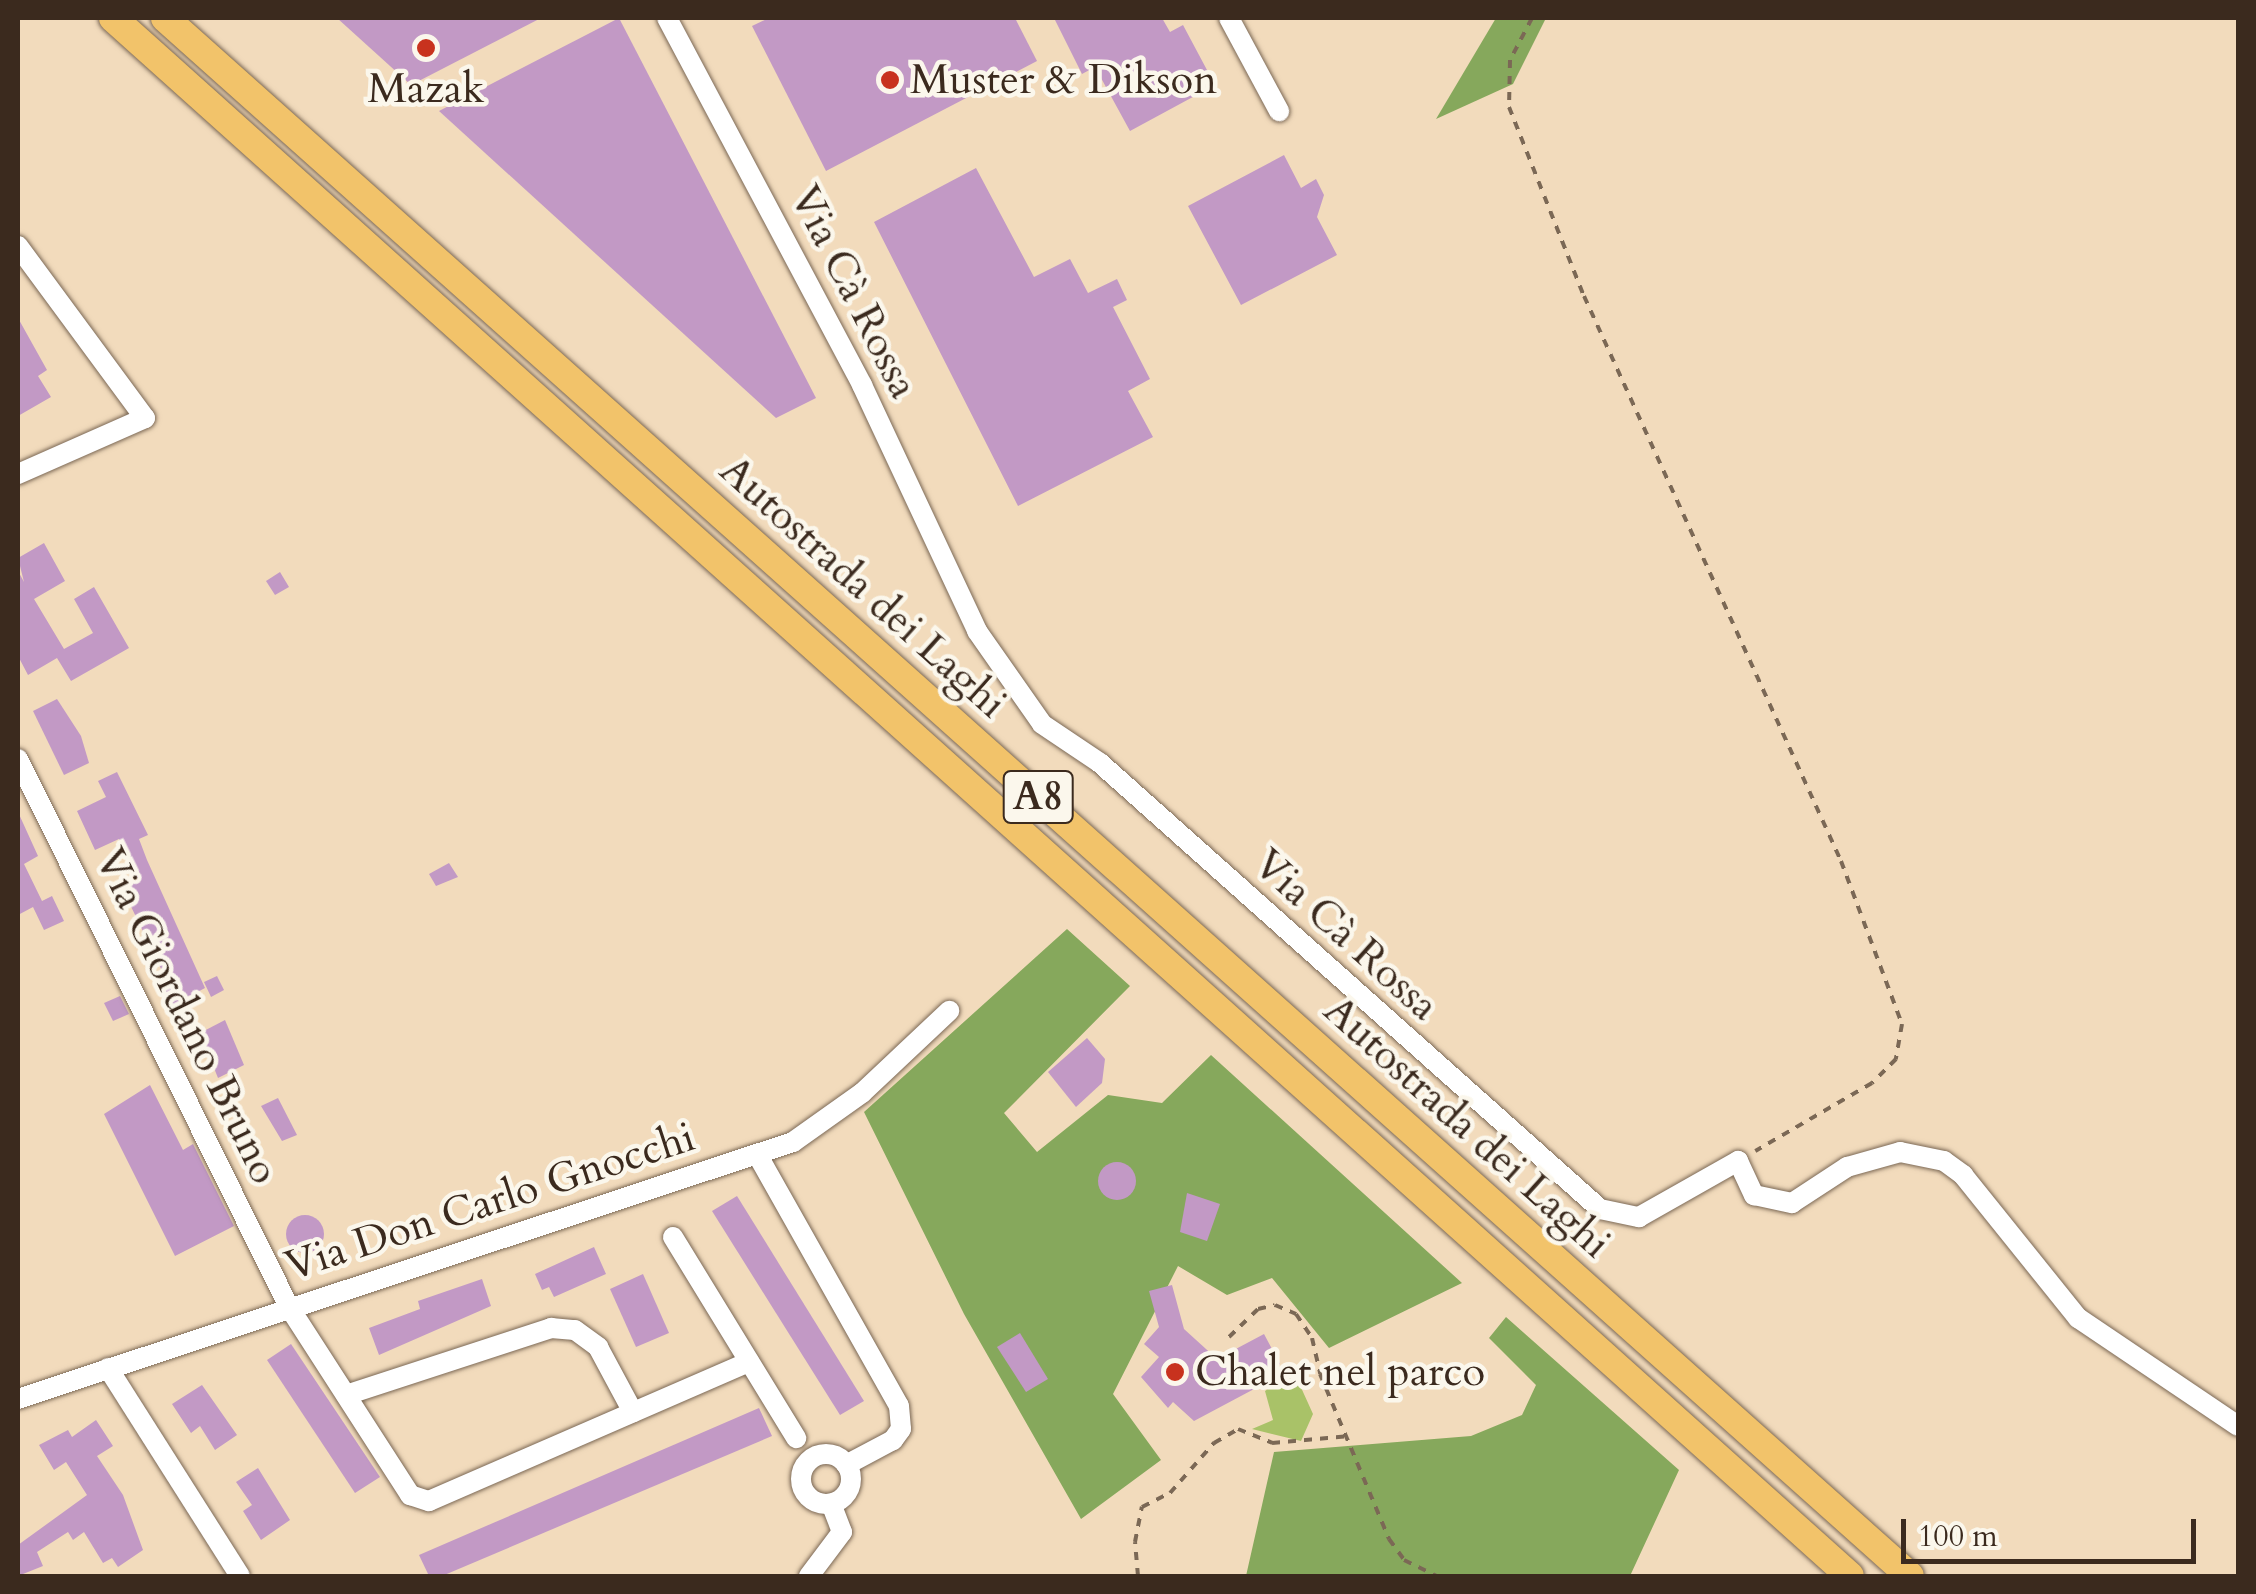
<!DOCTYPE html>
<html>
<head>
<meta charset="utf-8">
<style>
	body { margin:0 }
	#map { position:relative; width:2256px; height:1594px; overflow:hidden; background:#f2dbbc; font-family:Cardo,serif }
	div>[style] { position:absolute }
	.green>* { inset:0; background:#a9c268 }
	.forest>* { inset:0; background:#86a85c }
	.building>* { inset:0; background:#c299c5 }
	.round { border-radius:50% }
	.path>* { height:4px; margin-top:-2px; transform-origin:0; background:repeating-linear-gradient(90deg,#7b6855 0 8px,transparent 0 16px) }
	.roads { filter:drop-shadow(0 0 2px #7b6855) drop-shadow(0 0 2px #7b6855) }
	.minor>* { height:20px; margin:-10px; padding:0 10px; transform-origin:10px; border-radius:10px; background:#fff }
	.minor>.ring { margin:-10px; padding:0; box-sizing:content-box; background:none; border:20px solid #fff; border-radius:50% }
	.highway>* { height:28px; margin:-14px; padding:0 14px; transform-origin:14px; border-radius:14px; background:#f2c36a }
	.dots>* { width:28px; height:28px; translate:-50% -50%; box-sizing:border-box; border:5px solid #fbf7ec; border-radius:50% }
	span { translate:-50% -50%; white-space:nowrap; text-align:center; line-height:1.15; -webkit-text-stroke:9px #fbf7ec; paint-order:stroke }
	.shield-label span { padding:2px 8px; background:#fbf7ec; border:2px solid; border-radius:8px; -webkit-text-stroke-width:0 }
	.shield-label { font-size:40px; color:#3b2a1e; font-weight:700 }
	.poi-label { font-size:42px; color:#3b2a1e }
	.left { translate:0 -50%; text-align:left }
	.street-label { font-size:42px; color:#3b2a1e }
	.frame { position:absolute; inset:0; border:20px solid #3b2a1e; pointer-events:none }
	.scale { position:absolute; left:1901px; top:1519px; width:295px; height:45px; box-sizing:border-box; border:5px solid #3b2a1e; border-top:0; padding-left:12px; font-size:30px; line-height:35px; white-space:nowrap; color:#3b2a1e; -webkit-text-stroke:8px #fbf7ec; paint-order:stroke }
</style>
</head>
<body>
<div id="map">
	<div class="green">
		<div style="clip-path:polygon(1294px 1372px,1313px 1414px,1301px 1441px,1252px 1429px,1273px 1420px,1265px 1391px)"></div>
	</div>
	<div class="forest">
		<div style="clip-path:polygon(1496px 18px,1546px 18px,1513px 84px,1436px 119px)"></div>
		<div style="clip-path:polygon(1067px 929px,1130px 986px,1004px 1113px,1037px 1152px,1108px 1095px,1162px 1103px,1211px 1055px,1462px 1283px,1329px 1348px,1272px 1278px,1227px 1295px,1178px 1266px,1113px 1394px,1161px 1460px,1081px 1519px,964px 1314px,864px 1112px)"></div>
		<div style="clip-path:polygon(1506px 1317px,1679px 1470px,1630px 1576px,1246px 1576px,1274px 1452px,1471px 1436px,1522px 1415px,1536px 1385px,1489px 1338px)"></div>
	</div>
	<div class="building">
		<div style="clip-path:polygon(337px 18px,541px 18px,411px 85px)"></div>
		<div style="clip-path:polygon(619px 18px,816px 398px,776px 418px,439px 111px)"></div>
		<div style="clip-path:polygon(769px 18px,1015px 18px,1037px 61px,826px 171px,752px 26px)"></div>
		<div style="clip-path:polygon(1054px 18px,1162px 18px,1170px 32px,1183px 25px,1215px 85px,1130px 131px,1095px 67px,1082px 74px)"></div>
		<div style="clip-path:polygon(1284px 155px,1301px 188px,1316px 179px,1324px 195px,1317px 217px,1337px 255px,1241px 305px,1188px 206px)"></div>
		<div style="clip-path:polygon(976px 168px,1034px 277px,1070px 259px,1088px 293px,1117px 279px,1127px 300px,1113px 307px,1150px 379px,1128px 391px,1153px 437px,1018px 506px,874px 222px)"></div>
		<div style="clip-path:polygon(18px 318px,47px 370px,38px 376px,51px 397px,18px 416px)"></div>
		<div style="clip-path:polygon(44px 543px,65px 581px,34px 599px,64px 649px,93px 633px,74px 599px,94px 587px,129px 648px,71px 681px,57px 658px,28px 675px,18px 656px,18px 571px,24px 582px,18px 558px)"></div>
		<div style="clip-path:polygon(280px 572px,289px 587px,275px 595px,266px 581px)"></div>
		<div style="clip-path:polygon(57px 699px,81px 736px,89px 763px,64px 775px,33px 711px)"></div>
		<div style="clip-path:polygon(117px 772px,148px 835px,139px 839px,147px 860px,205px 988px,169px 1007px,153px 981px,164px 975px,124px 892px,138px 879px,119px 839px,95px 850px,77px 811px,106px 797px,98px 781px)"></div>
		<div style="clip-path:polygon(18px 812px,38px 856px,24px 864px,42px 901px,52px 896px,64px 921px,44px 930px,33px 907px,18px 915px)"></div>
		<div style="clip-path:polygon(449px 863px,458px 877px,436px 886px,429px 874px)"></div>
		<div style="clip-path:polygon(217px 976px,224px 990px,211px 997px,204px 982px)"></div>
		<div style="clip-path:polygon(120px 996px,129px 1014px,113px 1021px,104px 1003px)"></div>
		<div style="clip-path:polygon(225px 1020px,244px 1065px,218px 1078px,200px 1033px)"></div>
		<div style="clip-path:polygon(1087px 1038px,1105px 1059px,1102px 1083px,1076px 1107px,1048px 1072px)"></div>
		<div style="clip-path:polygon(150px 1085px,183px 1150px,193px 1144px,234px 1226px,175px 1256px,104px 1114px)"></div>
		<div style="clip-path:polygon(278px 1098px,297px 1135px,282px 1141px,261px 1106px)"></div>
		<div class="round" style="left:1098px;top:1162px;width:38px;height:38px"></div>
		<div style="clip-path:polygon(1187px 1193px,1220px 1204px,1207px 1241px,1180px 1232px)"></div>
		<div style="clip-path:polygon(737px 1196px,864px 1401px,840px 1415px,712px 1211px)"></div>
		<div class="round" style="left:286px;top:1215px;width:38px;height:38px"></div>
		<div style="clip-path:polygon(594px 1247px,606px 1274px,554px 1297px,549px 1287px,542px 1290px,535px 1274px)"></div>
		<div style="clip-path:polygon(643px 1274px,669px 1333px,636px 1347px,610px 1289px)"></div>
		<div style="clip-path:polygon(482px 1279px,491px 1306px,379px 1355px,369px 1328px,420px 1309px,418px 1301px)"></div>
		<div style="clip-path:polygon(1172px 1285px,1184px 1329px,1217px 1359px,1264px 1334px,1280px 1364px,1252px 1380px,1256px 1388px,1194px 1421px,1173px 1402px,1168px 1408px,1141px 1377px,1159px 1357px,1144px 1344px,1159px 1327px,1149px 1291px)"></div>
		<div style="clip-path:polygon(1020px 1333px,1048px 1379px,1026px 1392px,997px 1347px)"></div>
		<div style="clip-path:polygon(291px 1344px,380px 1477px,355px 1493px,267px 1360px)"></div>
		<div style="clip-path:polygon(202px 1385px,237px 1435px,215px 1450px,200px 1426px,191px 1433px,172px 1404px)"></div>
		<div style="clip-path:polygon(759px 1408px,772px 1436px,442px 1576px,429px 1576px,419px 1555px)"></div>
		<div style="clip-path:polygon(96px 1420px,113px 1446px,97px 1456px,123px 1495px,143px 1550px,118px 1567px,112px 1558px,103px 1563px,84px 1532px,73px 1540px,68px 1532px,37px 1552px,43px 1566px,18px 1576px,18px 1545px,87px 1495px,66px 1462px,54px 1470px,39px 1445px,68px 1430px,72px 1437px)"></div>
		<div style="clip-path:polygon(258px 1468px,290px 1520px,261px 1540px,243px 1511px,252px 1505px,236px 1482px)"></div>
	</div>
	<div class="path">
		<div style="left:1532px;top:18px;width:47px;rotate:117.6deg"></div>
		<div style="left:1510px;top:60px;width:47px;rotate:91.2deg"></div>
		<div style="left:1509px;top:107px;width:203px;rotate:68.4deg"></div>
		<div style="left:1584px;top:296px;width:621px;rotate:65.54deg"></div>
		<div style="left:1841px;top:861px;width:174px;rotate:69.5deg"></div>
		<div style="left:1902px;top:1024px;width:36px;rotate:100deg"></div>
		<div style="left:1896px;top:1059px;width:34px;rotate:135deg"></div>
		<div style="left:1872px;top:1083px;width:135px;rotate:149.8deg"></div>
		<div style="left:1229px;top:1337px;width:40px;rotate:-44deg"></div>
		<div style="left:1258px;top:1309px;width:17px;rotate:-13deg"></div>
		<div style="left:1275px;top:1305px;width:23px;rotate:23deg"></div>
		<div style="left:1296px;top:1314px;width:29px;rotate:56deg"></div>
		<div style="left:1312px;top:1338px;width:37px;rotate:77deg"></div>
		<div style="left:1320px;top:1374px;width:179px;rotate:67.3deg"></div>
		<div style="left:1389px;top:1539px;width:26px;rotate:54deg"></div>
		<div style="left:1404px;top:1560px;width:37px;rotate:26deg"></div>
		<div style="left:1138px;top:1576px;width:34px;rotate:-95deg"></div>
		<div style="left:1135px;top:1542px;width:36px;rotate:-79deg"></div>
		<div style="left:1142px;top:1507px;width:31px;rotate:-27deg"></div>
		<div style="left:1170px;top:1493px;width:67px;rotate:-48.7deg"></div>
		<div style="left:1214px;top:1443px;width:28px;rotate:-30deg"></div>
		<div style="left:1238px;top:1429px;width:37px;rotate:22deg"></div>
		<div style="left:1272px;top:1443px;width:78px;rotate:-5.1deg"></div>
	</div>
	<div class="roads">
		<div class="minor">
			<div style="left:667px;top:18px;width:416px;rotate:62deg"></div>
			<div style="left:862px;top:385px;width:272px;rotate:64.9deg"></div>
			<div style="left:977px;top:631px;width:113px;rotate:55deg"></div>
			<div style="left:1042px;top:724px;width:70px;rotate:33.9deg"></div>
			<div style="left:1100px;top:763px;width:670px;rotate:41.73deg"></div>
			<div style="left:1600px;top:1209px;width:40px;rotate:12deg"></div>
			<div style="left:1639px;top:1217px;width:114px;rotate:-29.5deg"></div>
			<div style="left:1738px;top:1161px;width:38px;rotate:65deg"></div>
			<div style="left:1754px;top:1195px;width:39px;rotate:12deg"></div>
			<div style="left:1792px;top:1203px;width:66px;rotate:-33.2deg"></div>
			<div style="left:1847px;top:1167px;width:55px;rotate:-15.8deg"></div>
			<div style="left:1900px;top:1152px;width:45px;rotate:11.6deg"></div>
			<div style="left:1944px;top:1161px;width:24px;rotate:36deg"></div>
			<div style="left:1963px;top:1175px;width:184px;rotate:51.2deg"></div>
			<div style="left:2078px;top:1318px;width:193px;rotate:34deg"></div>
			<div style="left:1229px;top:18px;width:106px;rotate:61.7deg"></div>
			<div style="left:18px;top:246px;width:214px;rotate:53.6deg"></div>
			<div style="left:145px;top:418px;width:139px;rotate:156.2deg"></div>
			<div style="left:18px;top:759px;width:611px;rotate:63.69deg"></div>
			<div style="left:289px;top:1307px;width:224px;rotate:57.2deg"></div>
			<div style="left:410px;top:1495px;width:20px;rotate:18deg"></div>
			<div style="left:429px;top:1501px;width:349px;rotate:-23.5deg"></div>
			<div style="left:757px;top:1154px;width:289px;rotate:60.6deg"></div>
			<div style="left:899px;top:1406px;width:23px;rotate:85deg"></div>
			<div style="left:901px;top:1429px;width:14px;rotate:126deg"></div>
			<div style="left:893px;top:1440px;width:53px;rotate:152deg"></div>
			<div style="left:673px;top:1237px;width:236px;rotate:58.5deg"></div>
			<div style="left:108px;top:1368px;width:246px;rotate:57.6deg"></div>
			<div style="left:346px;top:1395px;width:216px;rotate:-18.1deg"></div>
			<div style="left:551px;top:1328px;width:24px;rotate:5deg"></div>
			<div style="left:575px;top:1330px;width:29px;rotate:36deg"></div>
			<div style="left:598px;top:1347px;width:74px;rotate:61.7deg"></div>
			<div style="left:18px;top:1399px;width:817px;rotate:-18.35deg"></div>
			<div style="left:793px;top:1142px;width:85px;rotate:-35.4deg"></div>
			<div style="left:862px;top:1093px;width:120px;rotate:-43.3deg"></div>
			<div class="ring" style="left:801px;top:1454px;width:30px;height:30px"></div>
			<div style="left:809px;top:1576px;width:55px;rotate:-53.1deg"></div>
			<div style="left:842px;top:1532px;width:30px;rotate:-111deg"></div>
		</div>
		<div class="highway">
			<div style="left:113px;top:18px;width:2333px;rotate:41.89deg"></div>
			<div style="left:165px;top:18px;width:2339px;rotate:41.76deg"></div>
		</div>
	</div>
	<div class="dots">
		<div style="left:426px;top:48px;background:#c8321e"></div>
		<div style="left:890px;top:80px;background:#c8321e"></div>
		<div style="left:1175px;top:1372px;background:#c8321e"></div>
	</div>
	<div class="shield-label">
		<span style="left:1038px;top:797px">A8</span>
	</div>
	<div class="poi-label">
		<span class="left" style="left:910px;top:80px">Muster &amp; Dikson</span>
		<span style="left:426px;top:89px">Mazak</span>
		<span class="left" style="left:1195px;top:1372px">Chalet nel parco</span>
	</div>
	<div class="street-label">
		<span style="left:854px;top:292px;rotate:63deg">Via Cà Rossa</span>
		<span style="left:863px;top:587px;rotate:42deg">Autostrada dei Laghi</span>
		<span style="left:1346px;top:935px;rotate:42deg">Via Cà Rossa</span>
		<span style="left:187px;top:1016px;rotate:64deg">Via Giordano Bruno</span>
		<span style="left:1467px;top:1127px;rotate:42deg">Autostrada dei Laghi</span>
		<span style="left:490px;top:1202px;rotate:-18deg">Via Don Carlo Gnocchi</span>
	</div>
	<div class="frame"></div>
	<div class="scale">100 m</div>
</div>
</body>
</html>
